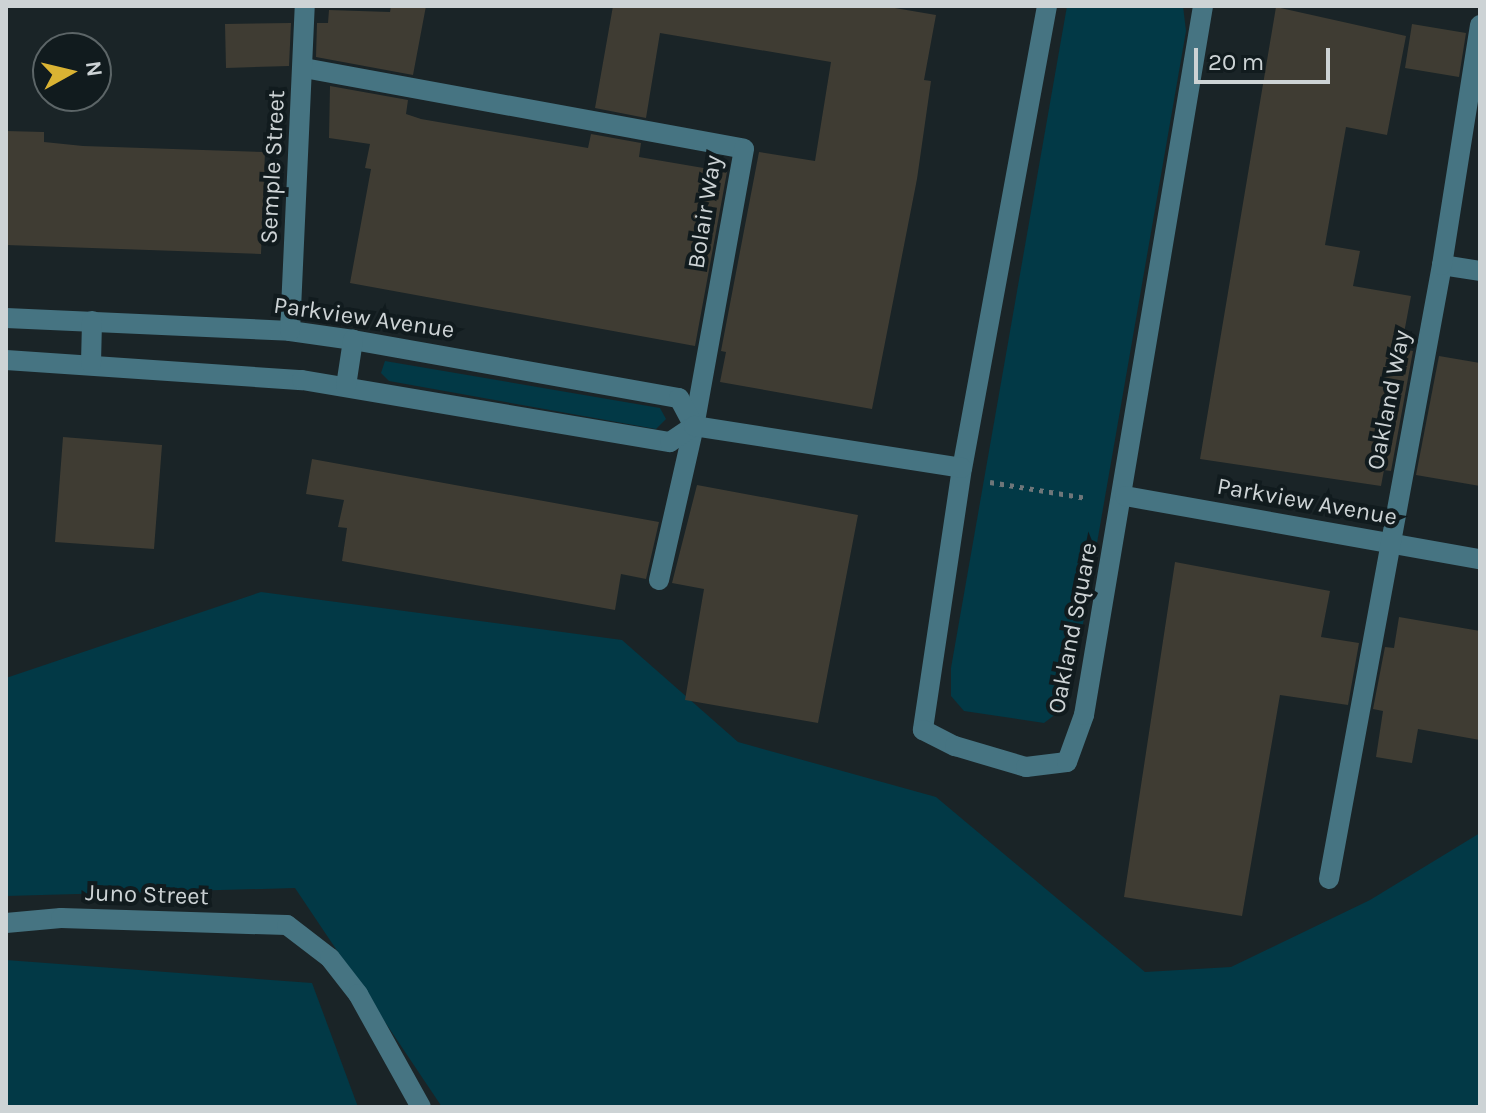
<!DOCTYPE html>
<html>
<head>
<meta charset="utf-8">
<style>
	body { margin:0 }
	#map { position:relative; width:1486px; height:1113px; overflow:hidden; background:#1a2427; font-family:Karla,sans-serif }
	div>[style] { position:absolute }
	.green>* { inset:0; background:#023946 }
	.building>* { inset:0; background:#3f3c33 }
	.path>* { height:5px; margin-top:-2.5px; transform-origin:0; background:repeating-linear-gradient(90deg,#6e7679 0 4px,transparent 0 10px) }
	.minor>* { height:20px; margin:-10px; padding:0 10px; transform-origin:10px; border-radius:10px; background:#467482 }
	span { translate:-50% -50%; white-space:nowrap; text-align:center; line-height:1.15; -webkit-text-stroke:8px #111b1e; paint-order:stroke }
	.street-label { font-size:24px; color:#cdd3d5 }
	.frame { position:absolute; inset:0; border:8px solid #cdd3d5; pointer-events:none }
	.north { position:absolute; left:32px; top:32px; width:80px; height:80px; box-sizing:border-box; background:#111b1e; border:2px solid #5c6567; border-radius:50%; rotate:82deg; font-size:22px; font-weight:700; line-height:32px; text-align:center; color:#cdd3d5 }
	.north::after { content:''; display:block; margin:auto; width:28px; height:36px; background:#dab333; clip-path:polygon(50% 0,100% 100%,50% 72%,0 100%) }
	.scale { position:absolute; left:1194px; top:48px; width:136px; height:36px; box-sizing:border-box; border:4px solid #cdd3d5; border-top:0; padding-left:10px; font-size:24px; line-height:28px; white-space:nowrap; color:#cdd3d5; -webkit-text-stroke:6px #111b1e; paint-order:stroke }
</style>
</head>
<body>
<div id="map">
	<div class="green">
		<div style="clip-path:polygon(1067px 6px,1183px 6px,1186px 31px,1072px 687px,1060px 711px,1044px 723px,964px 711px,951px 696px,951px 668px)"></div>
		<div style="clip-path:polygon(385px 361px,660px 408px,666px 419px,656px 429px,389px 381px,381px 373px)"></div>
		<div style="clip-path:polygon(261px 592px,622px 640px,738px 742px,936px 797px,1145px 972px,1231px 967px,1370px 900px,1480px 833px,1480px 1107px,442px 1107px,295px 888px,6px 896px,6px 678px)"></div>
		<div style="clip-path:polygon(6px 960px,312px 983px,358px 1107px,6px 1107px)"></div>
	</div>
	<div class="building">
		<div style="clip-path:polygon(391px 6px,426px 6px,413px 75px,316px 57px,317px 23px,328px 23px,329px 10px,390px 12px)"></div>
		<div style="clip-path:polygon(613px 6px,883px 6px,936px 15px,924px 80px,931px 81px,917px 179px,872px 409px,720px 382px,726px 352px,721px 351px,759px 152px,815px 161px,831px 62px,660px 33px,646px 118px,595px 108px)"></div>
		<div style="clip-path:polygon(1276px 7px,1406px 36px,1387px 135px,1346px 127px,1325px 245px,1360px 251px,1353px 286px,1411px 296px,1401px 349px,1413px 351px,1391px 471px,1384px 470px,1381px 486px,1200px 459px)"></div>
		<div style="clip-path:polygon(291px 23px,289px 66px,226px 68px,225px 24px)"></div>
		<div style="clip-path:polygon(1412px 24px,1466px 33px,1459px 77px,1405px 68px)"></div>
		<div style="clip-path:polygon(330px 86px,408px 100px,406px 114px,421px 119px,588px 148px,591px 134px,641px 143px,639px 157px,727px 172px,695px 346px,350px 283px,371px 169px,365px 168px,370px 144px,329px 138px)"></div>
		<div style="clip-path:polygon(6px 131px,44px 132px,44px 142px,83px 146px,265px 152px,261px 254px,6px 245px)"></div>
		<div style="clip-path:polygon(1439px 356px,1480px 363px,1480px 486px,1416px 475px)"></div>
		<div style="clip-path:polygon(63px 437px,162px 445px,154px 549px,55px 542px)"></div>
		<div style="clip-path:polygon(312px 459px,659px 522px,646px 579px,621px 574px,615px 610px,342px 561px,347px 528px,338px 527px,344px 500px,306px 494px)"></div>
		<div style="clip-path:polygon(697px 485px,858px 515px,818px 723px,685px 700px,704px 589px,672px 583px)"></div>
		<div style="clip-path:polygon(1175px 562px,1330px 591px,1321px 637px,1359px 643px,1348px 705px,1280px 695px,1242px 916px,1124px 897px)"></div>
		<div style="clip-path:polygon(1399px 617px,1480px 631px,1480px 740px,1418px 729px,1412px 763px,1376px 757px,1383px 711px,1373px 709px,1385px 647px,1394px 648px)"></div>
	</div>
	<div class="path">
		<div style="left:990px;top:482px;width:98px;rotate:9.4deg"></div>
	</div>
	<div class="minor">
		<div style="left:1047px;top:6px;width:470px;rotate:100.4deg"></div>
		<div style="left:962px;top:468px;width:265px;rotate:98.5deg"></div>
		<div style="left:923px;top:730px;width:36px;rotate:27deg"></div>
		<div style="left:955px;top:746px;width:74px;rotate:16.5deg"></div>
		<div style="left:1026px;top:767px;width:41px;rotate:-7deg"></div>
		<div style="left:1067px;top:762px;width:50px;rotate:-70.1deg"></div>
		<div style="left:1084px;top:715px;width:719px;rotate:-80.47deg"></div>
		<div style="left:304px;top:68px;width:447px;rotate:10.4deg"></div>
		<div style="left:744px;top:149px;width:281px;rotate:100.2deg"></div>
		<div style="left:694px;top:426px;width:158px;rotate:102.8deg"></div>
		<div style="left:1442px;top:265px;width:38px;rotate:9deg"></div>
		<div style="left:6px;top:318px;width:284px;rotate:2.6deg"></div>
		<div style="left:290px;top:331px;width:64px;rotate:8.1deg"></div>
		<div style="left:353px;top:340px;width:331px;rotate:10.1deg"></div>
		<div style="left:679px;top:398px;width:32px;rotate:62deg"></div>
		<div style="left:290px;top:331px;width:325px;rotate:-87.4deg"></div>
		<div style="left:6px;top:360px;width:297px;rotate:3.9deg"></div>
		<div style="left:302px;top:380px;width:373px;rotate:9.6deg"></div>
		<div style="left:670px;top:442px;width:29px;rotate:-34deg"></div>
		<div style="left:694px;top:426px;width:271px;rotate:8.9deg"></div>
		<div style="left:91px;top:363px;width:42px;rotate:-88.6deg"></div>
		<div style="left:346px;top:386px;width:47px;rotate:-81.3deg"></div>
		<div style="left:1125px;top:496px;width:361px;rotate:10.1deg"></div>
		<div style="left:1329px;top:879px;width:624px;rotate:-79.57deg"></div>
		<div style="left:1442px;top:265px;width:243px;rotate:-81deg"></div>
		<div style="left:6px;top:923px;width:55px;rotate:-5.2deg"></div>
		<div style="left:61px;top:918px;width:226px;rotate:1.8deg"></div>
		<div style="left:287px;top:925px;width:54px;rotate:37.5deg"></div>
		<div style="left:330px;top:958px;width:46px;rotate:52.1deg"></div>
		<div style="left:358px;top:994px;width:129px;rotate:60.9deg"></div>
	</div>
	<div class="street-label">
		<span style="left:273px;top:167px;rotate:-87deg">Semple Street</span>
		<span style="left:705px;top:212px;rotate:-81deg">Bolair Way</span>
		<span style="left:364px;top:318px;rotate:8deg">Parkview Avenue</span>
		<span style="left:1389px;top:400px;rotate:-79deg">Oakland Way</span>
		<span style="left:1307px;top:502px;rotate:10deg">Parkview Avenue</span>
		<span style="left:1073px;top:628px;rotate:-79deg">Oakland Square</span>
		<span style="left:147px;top:895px;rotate:2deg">Juno Street</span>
	</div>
	<div class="frame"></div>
	<div class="north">N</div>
	<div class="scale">20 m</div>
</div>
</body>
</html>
